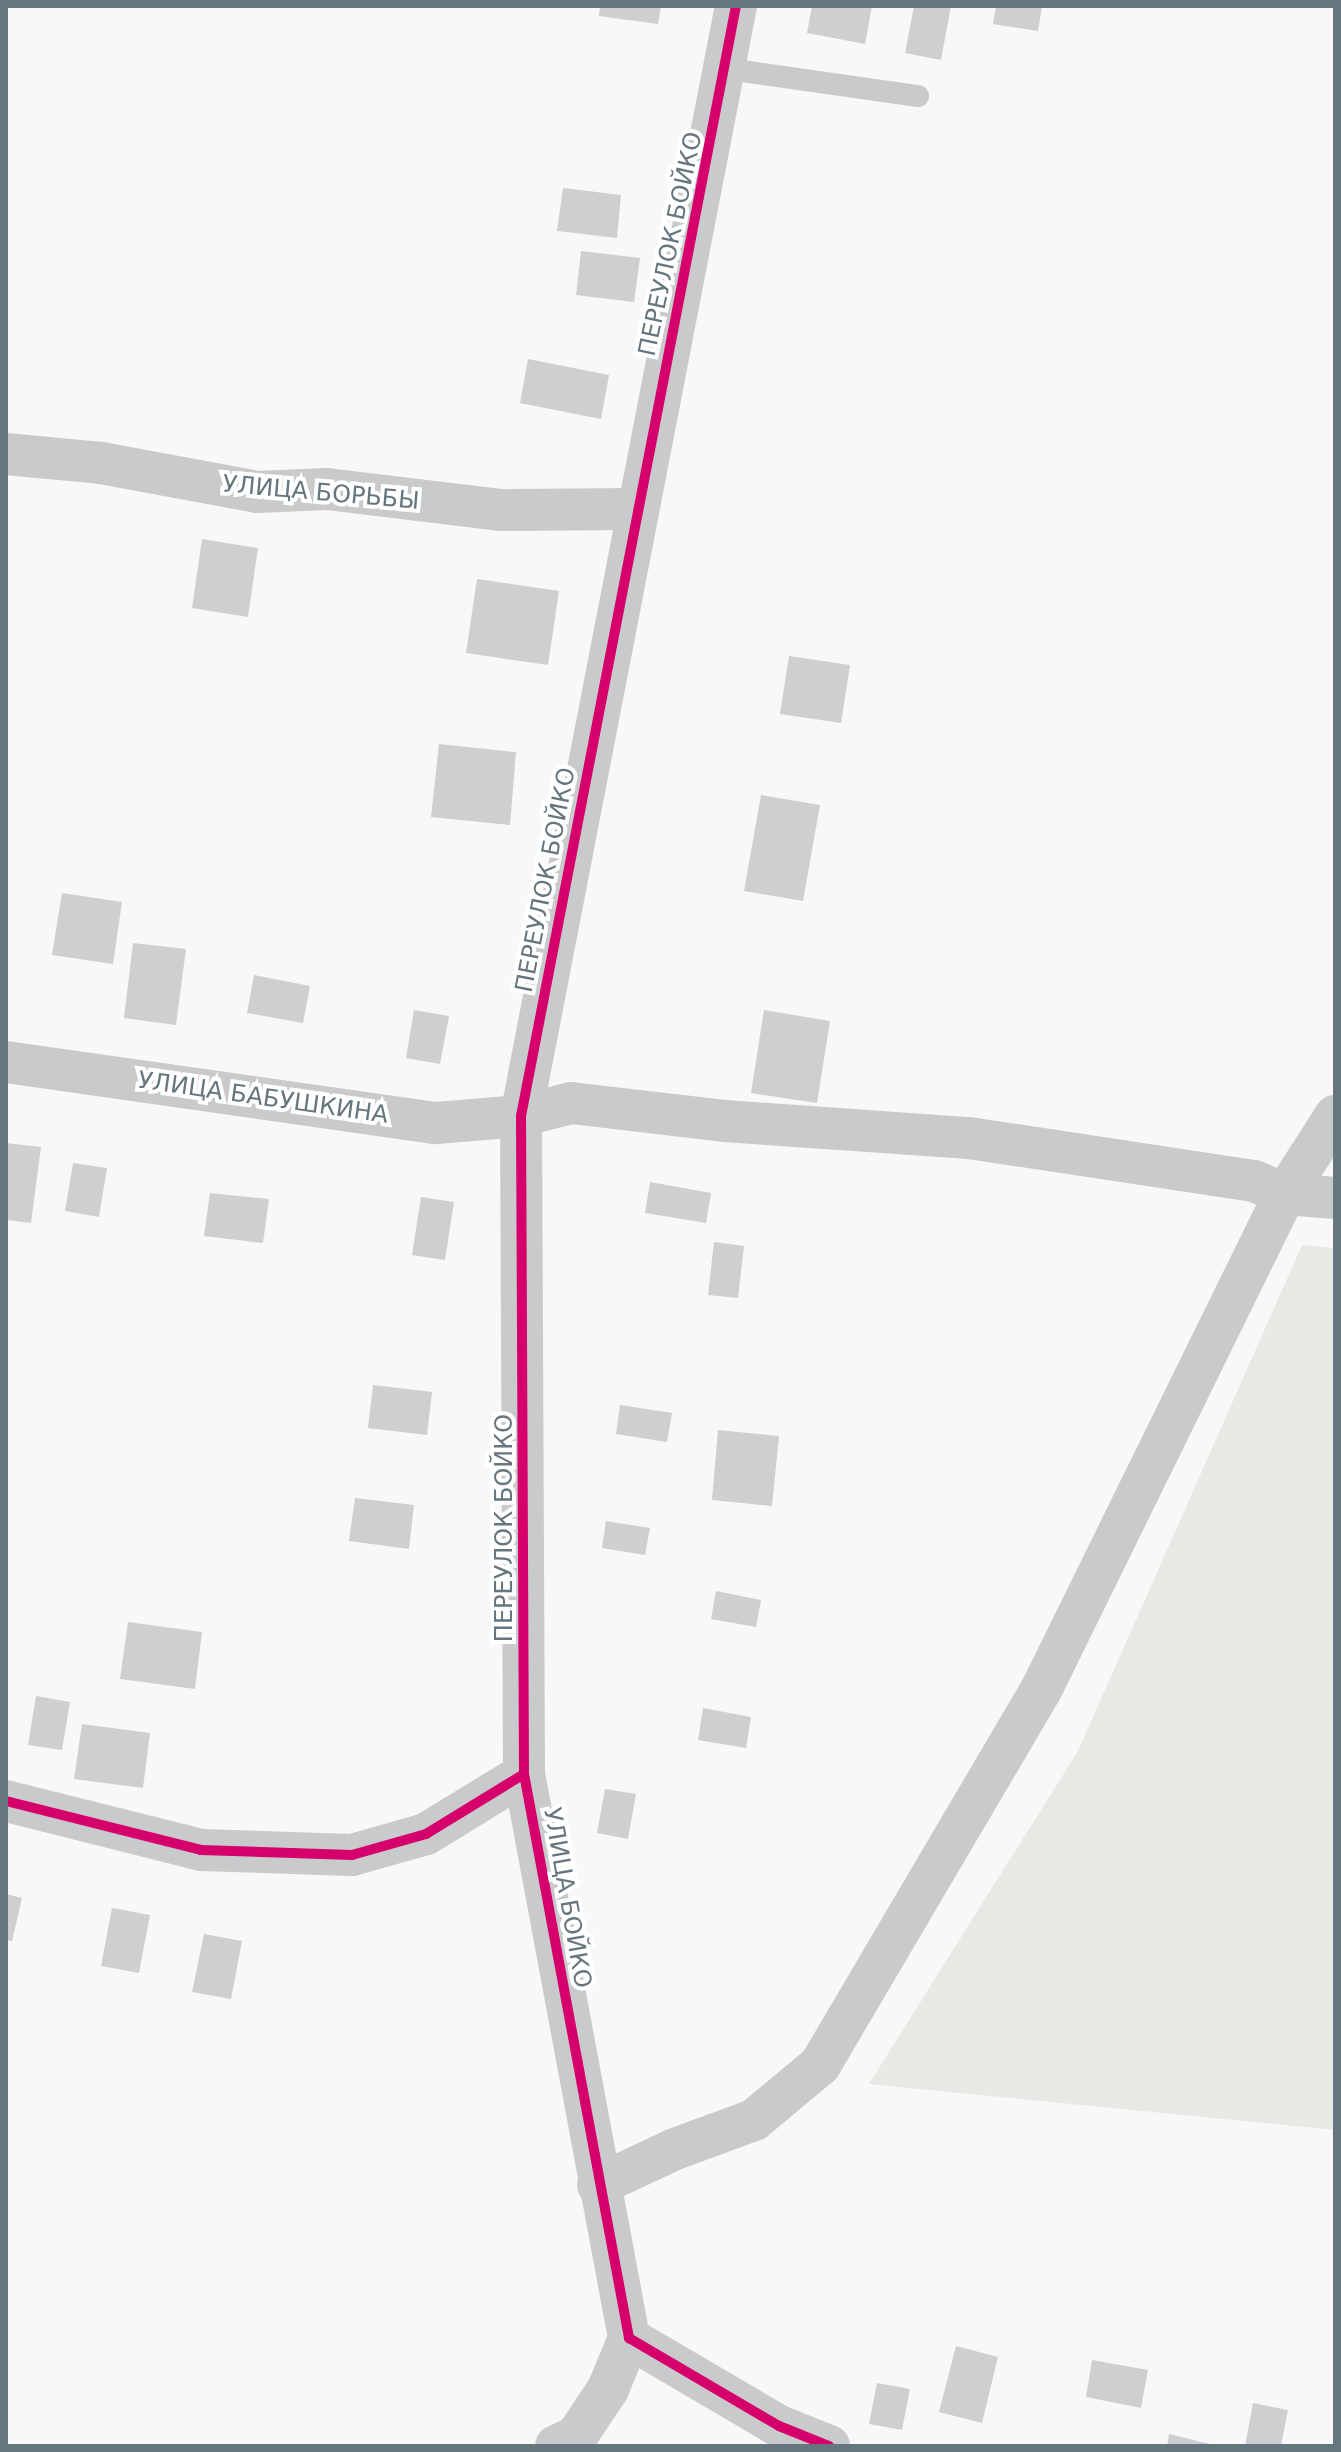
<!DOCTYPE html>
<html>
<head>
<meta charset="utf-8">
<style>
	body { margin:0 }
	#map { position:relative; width:1341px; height:2452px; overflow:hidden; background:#f8f8f8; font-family:"DejaVu Sans",sans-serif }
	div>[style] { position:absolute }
	.green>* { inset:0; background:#e7e9e5 }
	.building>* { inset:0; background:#cdcfd0 }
	.lane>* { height:22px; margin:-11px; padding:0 11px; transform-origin:11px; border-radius:11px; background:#c9cacb }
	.street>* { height:42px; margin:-21px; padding:0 21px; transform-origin:21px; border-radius:21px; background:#c9cacb }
	.cycleway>* { height:10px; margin:-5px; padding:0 5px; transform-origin:5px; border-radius:5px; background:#d6006c }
	span { translate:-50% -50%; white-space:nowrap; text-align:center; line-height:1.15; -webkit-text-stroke:8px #fff; paint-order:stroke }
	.street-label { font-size:24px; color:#66767f }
	.frame { position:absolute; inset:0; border:8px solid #66767f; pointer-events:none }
</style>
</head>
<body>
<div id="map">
	<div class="green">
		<div style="clip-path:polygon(1302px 1245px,1335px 1248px,1335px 2130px,869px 2084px,1078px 1751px)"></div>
	</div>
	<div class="building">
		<div style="clip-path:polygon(600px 6px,661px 6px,658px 24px,599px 16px)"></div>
		<div style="clip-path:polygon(812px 6px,872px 6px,865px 44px,807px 33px)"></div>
		<div style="clip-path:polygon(914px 6px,951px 6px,941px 60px,905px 53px)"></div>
		<div style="clip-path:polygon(996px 6px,1042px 6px,1038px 31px,993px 24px)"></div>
		<div style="clip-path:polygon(563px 188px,621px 195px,617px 238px,557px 231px)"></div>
		<div style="clip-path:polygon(581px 251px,640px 258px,634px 302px,576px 295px)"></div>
		<div style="clip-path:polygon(528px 359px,609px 375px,601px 419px,520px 403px)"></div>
		<div style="clip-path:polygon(202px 539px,258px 548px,248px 617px,192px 608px)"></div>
		<div style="clip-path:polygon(477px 579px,559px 591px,548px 665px,466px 653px)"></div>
		<div style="clip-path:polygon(789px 656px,850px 665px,841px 723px,780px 714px)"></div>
		<div style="clip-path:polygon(439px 744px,516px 752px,510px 825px,431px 817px)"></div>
		<div style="clip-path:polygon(761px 795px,820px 805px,803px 901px,744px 891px)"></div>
		<div style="clip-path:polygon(62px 893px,122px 902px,113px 964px,52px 955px)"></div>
		<div style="clip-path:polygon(133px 943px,186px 949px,176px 1025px,124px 1018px)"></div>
		<div style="clip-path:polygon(254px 975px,310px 986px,303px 1023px,247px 1013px)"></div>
		<div style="clip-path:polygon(414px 1010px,449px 1016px,440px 1064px,406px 1058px)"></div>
		<div style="clip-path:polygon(764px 1010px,830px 1021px,817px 1103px,751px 1093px)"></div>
		<div style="clip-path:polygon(6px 1143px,41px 1147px,31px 1223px,6px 1220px)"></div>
		<div style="clip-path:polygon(73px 1163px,107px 1168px,99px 1217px,65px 1211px)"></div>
		<div style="clip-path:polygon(650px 1182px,711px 1193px,706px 1223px,645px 1213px)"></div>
		<div style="clip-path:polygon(210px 1193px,269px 1199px,263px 1243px,204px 1236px)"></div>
		<div style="clip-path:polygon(421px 1197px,454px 1202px,445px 1260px,412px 1255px)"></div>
		<div style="clip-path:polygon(714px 1242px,744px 1246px,738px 1298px,708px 1295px)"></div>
		<div style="clip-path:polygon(373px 1385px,432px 1392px,427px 1435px,368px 1428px)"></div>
		<div style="clip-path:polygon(620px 1405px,672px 1413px,667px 1442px,616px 1434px)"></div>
		<div style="clip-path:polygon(718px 1430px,779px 1436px,772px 1506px,712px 1500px)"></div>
		<div style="clip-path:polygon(355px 1498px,414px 1505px,409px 1549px,349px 1541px)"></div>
		<div style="clip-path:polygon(606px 1521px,650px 1528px,645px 1555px,602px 1548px)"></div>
		<div style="clip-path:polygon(716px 1591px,761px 1600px,756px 1627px,711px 1619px)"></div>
		<div style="clip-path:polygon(128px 1622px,202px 1632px,195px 1689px,120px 1679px)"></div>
		<div style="clip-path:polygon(36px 1696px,70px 1702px,62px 1750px,28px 1745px)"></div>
		<div style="clip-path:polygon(703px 1708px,751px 1717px,746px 1748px,698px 1740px)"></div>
		<div style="clip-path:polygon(82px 1724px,150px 1733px,143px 1788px,74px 1779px)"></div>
		<div style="clip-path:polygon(605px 1789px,636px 1794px,628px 1839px,597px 1833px)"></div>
		<div style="clip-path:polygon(6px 1894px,22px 1898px,12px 1941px,6px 1940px)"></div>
		<div style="clip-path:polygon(112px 1908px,150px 1915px,139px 1973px,101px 1966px)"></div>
		<div style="clip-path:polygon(204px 1934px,242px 1941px,231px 1999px,192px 1992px)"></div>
		<div style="clip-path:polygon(956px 2346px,998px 2357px,982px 2423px,939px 2412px)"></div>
		<div style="clip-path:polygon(1092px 2360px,1148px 2370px,1141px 2408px,1086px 2397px)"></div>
		<div style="clip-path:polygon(877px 2383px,910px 2389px,902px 2430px,869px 2424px)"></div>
		<div style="clip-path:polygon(1253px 2403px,1288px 2410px,1281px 2446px,1245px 2446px)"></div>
		<div style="clip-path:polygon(1169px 2434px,1214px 2445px,1214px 2446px,1167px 2446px)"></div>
	</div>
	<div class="lane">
		<div style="left:728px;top:69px;width:192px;rotate:8.1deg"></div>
	</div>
	<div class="street">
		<div style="left:6px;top:454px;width:95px;rotate:5.4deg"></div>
		<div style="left:101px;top:463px;width:159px;rotate:10.5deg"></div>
		<div style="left:257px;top:492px;width:70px;rotate:-2.5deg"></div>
		<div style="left:327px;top:489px;width:174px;rotate:6.9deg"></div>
		<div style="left:500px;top:510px;width:138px;rotate:-0.4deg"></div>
		<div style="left:6px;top:1062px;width:434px;rotate:8.1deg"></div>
		<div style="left:436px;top:1123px;width:85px;rotate:-4.7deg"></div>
		<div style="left:521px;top:1116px;width:52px;rotate:-14.6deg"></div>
		<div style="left:571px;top:1103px;width:154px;rotate:6.7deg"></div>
		<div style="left:724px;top:1121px;width:246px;rotate:4deg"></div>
		<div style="left:969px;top:1138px;width:288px;rotate:8.6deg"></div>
		<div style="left:1254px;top:1181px;width:34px;rotate:23deg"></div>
		<div style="left:1285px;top:1194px;width:50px;rotate:4.6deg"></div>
		<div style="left:524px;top:1774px;width:658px;rotate:-90.26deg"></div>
		<div style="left:521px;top:1116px;width:1131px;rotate:-79.04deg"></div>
		<div style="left:6px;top:1801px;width:201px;rotate:14.1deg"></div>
		<div style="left:201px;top:1850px;width:151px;rotate:1.9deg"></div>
		<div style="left:352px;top:1855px;width:77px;rotate:-15.8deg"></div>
		<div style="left:426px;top:1834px;width:115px;rotate:-31.5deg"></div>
		<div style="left:524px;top:1774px;width:574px;rotate:79.45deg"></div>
		<div style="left:629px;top:2338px;width:174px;rotate:30.4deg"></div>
		<div style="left:779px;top:2426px;width:54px;rotate:21.8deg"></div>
		<div style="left:598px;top:2185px;width:85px;rotate:-25.1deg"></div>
		<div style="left:675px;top:2149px;width:84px;rotate:-20.2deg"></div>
		<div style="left:754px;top:2120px;width:86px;rotate:-39.8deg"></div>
		<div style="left:820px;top:2065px;width:435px;rotate:-59.5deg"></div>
		<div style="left:1041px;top:1690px;width:553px;rotate:-63.81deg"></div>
		<div style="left:1285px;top:1194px;width:93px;rotate:-57.3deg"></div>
		<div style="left:556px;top:2446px;width:22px;rotate:-24deg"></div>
		<div style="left:576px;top:2437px;width:58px;rotate:-56.3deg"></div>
		<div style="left:608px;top:2389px;width:55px;rotate:-67.6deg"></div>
	</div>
	<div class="cycleway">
		<div style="left:524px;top:1774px;width:658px;rotate:-90.26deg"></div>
		<div style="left:521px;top:1116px;width:1131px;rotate:-79.04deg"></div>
		<div style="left:6px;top:1801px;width:201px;rotate:14.1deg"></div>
		<div style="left:201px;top:1850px;width:151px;rotate:1.9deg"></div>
		<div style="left:352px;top:1855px;width:77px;rotate:-15.8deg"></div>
		<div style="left:426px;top:1834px;width:115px;rotate:-31.5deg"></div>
		<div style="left:524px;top:1774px;width:574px;rotate:79.45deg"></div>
		<div style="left:629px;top:2338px;width:174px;rotate:30.4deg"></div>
		<div style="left:779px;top:2426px;width:54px;rotate:21.8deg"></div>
	</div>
	<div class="street-label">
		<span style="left:671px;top:244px;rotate:-78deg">ПЕРЕУЛОК БОЙКО</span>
		<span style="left:321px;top:493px;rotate:5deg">УЛИЦА БОРЬБЫ</span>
		<span style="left:546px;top:880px;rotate:-79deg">ПЕРЕУЛОК БОЙКО</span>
		<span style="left:263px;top:1098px;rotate:8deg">УЛИЦА БАБУШКИНА</span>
		<span style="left:505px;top:1528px;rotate:-90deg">ПЕРЕУЛОК БОЙКО</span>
		<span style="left:567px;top:1898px;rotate:80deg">УЛИЦА БОЙКО</span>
	</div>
	<div class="frame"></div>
</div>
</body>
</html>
